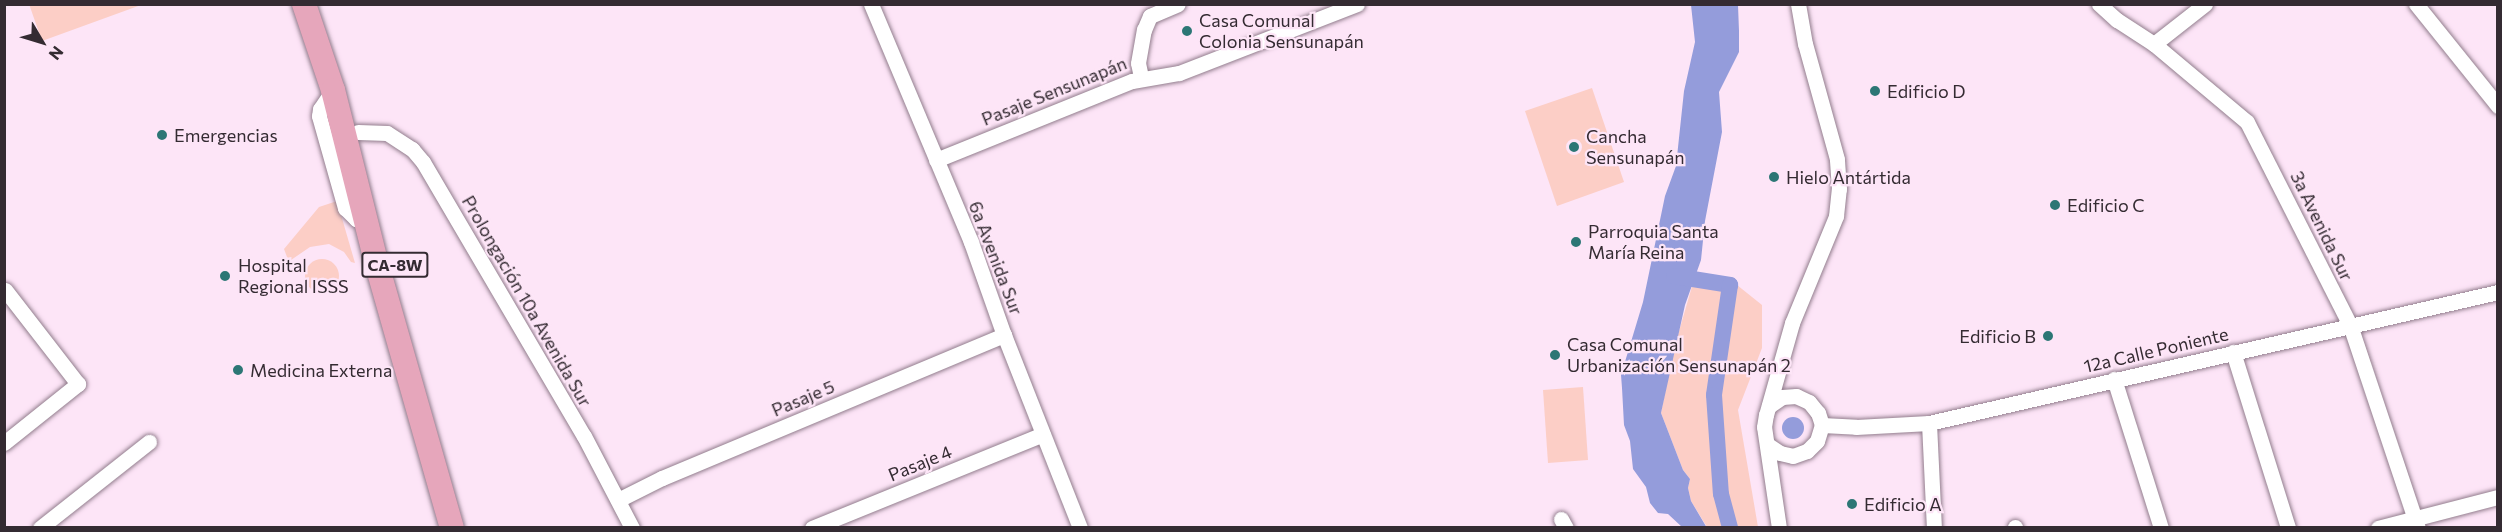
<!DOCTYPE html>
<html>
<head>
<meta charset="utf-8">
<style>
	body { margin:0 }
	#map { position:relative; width:2502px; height:532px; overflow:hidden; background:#fde5f7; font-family:Commissioner,sans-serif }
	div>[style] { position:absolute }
	.green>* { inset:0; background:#fccec6 }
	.round { border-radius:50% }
	.water>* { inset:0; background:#949cdb }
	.canal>* { height:16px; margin:-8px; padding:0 8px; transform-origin:8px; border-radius:8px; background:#949cdb }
	.roads { filter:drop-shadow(0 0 2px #927d8d) drop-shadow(0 0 2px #927d8d) }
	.street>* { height:15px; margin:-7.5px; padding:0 7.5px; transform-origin:7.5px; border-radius:7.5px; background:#fff }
	.primary>* { height:24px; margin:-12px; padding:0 12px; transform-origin:12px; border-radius:12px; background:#e6a6bb }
	.dots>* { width:16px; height:16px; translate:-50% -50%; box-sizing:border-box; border:3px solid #fde5f7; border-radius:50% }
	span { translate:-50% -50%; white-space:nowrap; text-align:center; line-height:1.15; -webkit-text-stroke:4.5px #fde5f7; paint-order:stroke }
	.shield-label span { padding:2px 4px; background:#fde5f7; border:2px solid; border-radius:4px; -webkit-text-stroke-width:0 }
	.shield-label { font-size:16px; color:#342b32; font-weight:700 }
	.poi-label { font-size:18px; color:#342b32 }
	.left { translate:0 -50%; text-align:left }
	.right { translate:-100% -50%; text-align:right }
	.street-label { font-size:18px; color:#342b32 }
	.frame { position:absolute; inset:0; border:6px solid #342b32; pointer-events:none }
	.north { position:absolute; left:12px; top:12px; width:60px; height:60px; -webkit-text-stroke:4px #fde5f7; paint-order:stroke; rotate:128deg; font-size:16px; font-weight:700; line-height:24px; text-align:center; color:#342b32 }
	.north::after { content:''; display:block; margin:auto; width:21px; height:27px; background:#342b32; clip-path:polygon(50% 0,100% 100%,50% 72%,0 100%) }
</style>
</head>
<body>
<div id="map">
	<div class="green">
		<div style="clip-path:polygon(29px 4px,141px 4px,141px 5px,42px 41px)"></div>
		<div style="clip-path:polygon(1592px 88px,1624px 182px,1557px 206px,1525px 111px)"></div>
		<div style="clip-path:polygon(337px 201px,355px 263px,351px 262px,344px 252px,329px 244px,310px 247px,291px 260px,287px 257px,284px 249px,319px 207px)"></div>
		<div class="round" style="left:305px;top:259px;width:34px;height:34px"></div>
		<div style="clip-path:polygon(1693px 283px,1725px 289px,1711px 395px,1718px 494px,1727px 527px,1707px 527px,1691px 501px,1688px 488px,1690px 479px,1683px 470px,1661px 413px,1673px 352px)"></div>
		<div style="clip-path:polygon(1737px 285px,1762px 305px,1762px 348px,1738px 410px,1758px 527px,1730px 527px,1721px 494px,1714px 395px)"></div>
		<div style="clip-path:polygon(1583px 387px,1588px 460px,1548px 463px,1543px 390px)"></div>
	</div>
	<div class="water">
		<div style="clip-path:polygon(1691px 5px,1738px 5px,1739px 31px,1739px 52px,1719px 92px,1722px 132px,1705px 221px,1701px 260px,1685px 305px,1661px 413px,1683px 470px,1690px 479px,1688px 488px,1691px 501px,1707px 528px,1682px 527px,1668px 514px,1658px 513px,1650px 503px,1646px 487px,1633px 469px,1630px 441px,1624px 425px,1622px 388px,1621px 375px,1643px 302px,1665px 196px,1676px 166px,1684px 91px,1695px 42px)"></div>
		<div class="round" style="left:1782px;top:417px;width:22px;height:22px"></div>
	</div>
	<div class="canal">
		<div style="left:1674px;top:276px;width:57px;rotate:9.1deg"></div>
		<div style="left:1730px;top:285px;width:111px;rotate:98.3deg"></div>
		<div style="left:1714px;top:395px;width:99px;rotate:86deg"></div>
		<div style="left:1721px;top:494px;width:35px;rotate:75deg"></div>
	</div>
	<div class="roads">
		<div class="street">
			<div style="left:871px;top:4px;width:258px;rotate:67.2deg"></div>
			<div style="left:971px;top:242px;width:99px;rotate:70.5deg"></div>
			<div style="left:1004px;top:335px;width:207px;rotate:68.5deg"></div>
			<div style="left:2099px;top:4px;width:24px;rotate:42deg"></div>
			<div style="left:2117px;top:20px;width:44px;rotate:33deg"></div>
			<div style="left:2154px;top:44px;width:121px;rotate:40deg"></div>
			<div style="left:2247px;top:122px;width:228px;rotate:63.1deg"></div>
			<div style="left:2350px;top:325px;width:214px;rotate:71.5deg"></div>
			<div style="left:2416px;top:4px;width:131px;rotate:51.2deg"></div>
			<div style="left:2154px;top:44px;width:65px;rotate:-38.1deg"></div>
			<div style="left:1141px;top:77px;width:14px;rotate:-102deg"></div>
			<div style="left:1138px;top:63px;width:34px;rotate:-80deg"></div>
			<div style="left:1144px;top:30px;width:15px;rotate:-67deg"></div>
			<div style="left:1150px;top:16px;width:30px;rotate:-23deg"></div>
			<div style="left:333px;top:90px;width:23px;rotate:124deg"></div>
			<div style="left:320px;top:109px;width:7px;rotate:98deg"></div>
			<div style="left:319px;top:116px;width:96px;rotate:74.2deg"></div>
			<div style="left:345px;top:208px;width:16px;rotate:45deg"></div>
			<div style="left:356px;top:219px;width:10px;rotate:11deg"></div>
			<div style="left:358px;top:132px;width:29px;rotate:2deg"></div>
			<div style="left:387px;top:133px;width:30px;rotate:33deg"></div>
			<div style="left:412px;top:149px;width:17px;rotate:50deg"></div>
			<div style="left:423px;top:162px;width:318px;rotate:59.6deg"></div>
			<div style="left:584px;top:436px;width:104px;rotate:62.4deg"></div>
			<div style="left:936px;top:160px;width:211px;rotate:-22deg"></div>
			<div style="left:1132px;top:81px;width:48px;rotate:-9.7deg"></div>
			<div style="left:1179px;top:73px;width:191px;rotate:-21.2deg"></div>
			<div style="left:2233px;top:352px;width:184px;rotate:72.6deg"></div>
			<div style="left:2114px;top:379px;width:156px;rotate:72.5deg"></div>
			<div style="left:1929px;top:423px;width:105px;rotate:87.3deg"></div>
			<div style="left:1822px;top:425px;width:34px;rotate:3deg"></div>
			<div style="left:1856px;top:427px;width:73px;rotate:-3.1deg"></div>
			<div style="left:1929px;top:423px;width:584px;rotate:-12.97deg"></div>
			<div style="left:4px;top:443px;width:95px;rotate:-38.6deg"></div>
			<div style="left:78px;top:384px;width:119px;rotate:-127.8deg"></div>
			<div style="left:1768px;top:445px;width:14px;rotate:34deg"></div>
			<div style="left:1780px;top:453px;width:13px;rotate:13deg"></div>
			<div style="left:1793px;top:456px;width:15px;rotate:-20deg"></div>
			<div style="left:1807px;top:451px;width:14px;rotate:-45deg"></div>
			<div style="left:1817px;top:441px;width:17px;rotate:-73deg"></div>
			<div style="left:1822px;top:425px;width:13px;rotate:-108deg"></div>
			<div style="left:1818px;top:413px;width:14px;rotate:-129deg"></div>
			<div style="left:1809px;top:402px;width:14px;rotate:-155deg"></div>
			<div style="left:1796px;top:396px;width:14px;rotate:176deg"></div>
			<div style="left:1782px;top:397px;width:16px;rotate:145deg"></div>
			<div style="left:618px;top:500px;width:49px;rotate:-26.6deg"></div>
			<div style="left:662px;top:478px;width:371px;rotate:-22.7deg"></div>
			<div style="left:1561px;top:519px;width:10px;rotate:61deg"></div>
			<div style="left:2015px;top:527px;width:1px;rotate:90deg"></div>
			<div style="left:40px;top:528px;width:139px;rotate:-38.3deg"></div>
			<div style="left:812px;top:528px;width:249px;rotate:-22.1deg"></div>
			<div style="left:1779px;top:528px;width:102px;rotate:-98.4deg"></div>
			<div style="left:1764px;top:427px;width:12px;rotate:-81deg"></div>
			<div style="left:1766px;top:415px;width:96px;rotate:-74.2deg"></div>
			<div style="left:1792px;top:323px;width:116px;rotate:-67.6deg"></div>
			<div style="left:1836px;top:216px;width:27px;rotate:-84deg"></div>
			<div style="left:1839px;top:189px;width:30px;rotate:-94deg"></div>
			<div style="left:1837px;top:159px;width:119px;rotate:-105.5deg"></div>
			<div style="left:1805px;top:44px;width:41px;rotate:-99.9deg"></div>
			<div style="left:2378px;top:528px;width:124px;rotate:-14.5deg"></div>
		</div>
		<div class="primary">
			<div style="left:304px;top:4px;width:91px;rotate:71.4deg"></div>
			<div style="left:333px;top:90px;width:180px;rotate:75.9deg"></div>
			<div style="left:377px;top:265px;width:273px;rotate:74.1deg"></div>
		</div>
	</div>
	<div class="dots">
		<div style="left:1187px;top:31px;background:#2c7675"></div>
		<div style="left:1875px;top:91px;background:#2c7675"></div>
		<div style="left:162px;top:135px;background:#2c7675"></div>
		<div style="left:1574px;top:147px;background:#2c7675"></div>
		<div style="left:1774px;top:177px;background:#2c7675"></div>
		<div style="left:2055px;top:205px;background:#2c7675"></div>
		<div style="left:1576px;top:242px;background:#2c7675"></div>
		<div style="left:225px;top:276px;background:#2c7675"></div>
		<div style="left:2048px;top:336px;background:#2c7675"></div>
		<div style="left:1555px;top:355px;background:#2c7675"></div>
		<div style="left:238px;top:370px;background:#2c7675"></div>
		<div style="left:1852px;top:504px;background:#2c7675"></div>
	</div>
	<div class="shield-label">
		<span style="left:395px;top:265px">CA-8W</span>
	</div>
	<div class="poi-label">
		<span class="left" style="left:1199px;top:31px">Casa Comunal<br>Colonia Sensunapán</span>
		<span class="left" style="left:1887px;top:91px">Edificio D</span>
		<span class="left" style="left:174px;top:135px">Emergencias</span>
		<span class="left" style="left:1586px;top:147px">Cancha<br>Sensunapán</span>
		<span class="left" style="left:1786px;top:177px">Hielo Antártida</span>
		<span class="left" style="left:2067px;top:205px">Edificio C</span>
		<span class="left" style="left:1588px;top:242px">Parroquia Santa<br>María Reina</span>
		<span class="left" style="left:238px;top:276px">Hospital<br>Regional ISSS</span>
		<span class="right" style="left:2036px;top:336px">Edificio B</span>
		<span class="left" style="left:1567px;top:355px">Casa Comunal<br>Urbanización Sensunapán 2</span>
		<span class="left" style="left:250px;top:370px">Medicina Externa</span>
		<span class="left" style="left:1864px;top:504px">Edificio A</span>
	</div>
	<div class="street-label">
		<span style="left:1054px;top:91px;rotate:-22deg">Pasaje Sensunapán</span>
		<span style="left:2322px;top:226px;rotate:64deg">3a Avenida Sur</span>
		<span style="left:996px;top:258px;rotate:69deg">6a Avenida Sur</span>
		<span style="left:527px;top:301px;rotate:60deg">Prolongación 10a Avenida Sur</span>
		<span style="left:2156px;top:350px;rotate:-13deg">12a Calle Poniente</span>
		<span style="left:803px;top:398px;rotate:-23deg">Pasaje 5</span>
		<span style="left:920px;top:463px;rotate:-22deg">Pasaje 4</span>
	</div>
	<div class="frame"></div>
	<div class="north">N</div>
</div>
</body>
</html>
